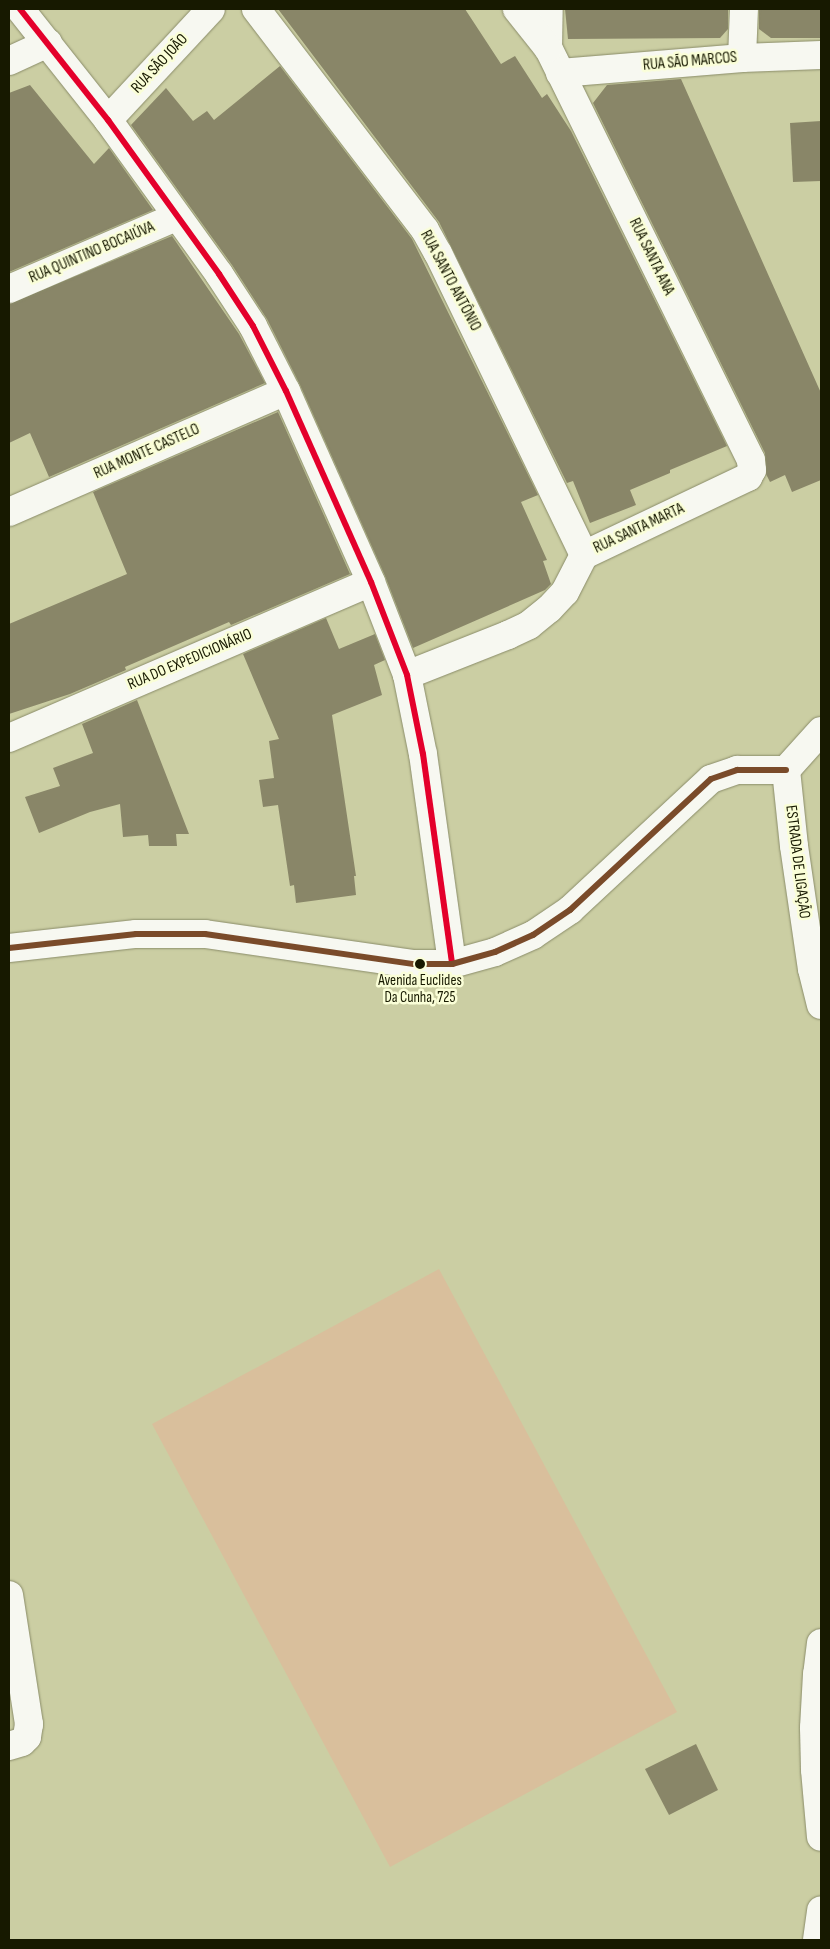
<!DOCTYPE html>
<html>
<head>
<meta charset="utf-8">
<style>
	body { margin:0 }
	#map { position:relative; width:830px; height:1949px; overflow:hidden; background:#cbcea3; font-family:"Sofia Sans Condensed",sans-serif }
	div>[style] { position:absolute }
	.green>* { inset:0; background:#d9bf9c }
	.building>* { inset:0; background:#898668 }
	.roads { filter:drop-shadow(0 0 1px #8a8c69) drop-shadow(0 0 1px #8a8c69) }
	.minor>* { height:28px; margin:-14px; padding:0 14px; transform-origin:14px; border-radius:14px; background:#f7f8f1 }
	.secondary>* { height:28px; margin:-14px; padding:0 14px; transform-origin:14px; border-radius:14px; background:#f7f8f1 }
	.bus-1>* { height:6px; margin:-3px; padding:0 3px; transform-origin:3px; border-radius:3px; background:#e4002b }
	.bus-2>* { height:6px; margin:-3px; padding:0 3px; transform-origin:3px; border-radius:3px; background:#7a4b2a }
	.dots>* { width:14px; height:14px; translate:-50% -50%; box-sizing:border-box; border:2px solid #fafed7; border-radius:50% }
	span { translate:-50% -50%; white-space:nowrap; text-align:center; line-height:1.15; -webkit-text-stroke:5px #fafed7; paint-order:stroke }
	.bus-label { font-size:15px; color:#171900 }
	.street-label { font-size:16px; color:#171900 }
	.frame { position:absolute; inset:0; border:10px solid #171900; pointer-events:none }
</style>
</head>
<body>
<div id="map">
	<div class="green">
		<div style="clip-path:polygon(439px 1269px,677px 1712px,390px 1867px,152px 1424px)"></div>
	</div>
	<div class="building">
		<div style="clip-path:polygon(278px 9px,465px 9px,501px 64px,515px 56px,542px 98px,547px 94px,571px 131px,727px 446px,670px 470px,670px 473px,630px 490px,636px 505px,590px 523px,573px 481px,567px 483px,439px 222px)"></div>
		<div style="clip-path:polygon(565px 9px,728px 9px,728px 29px,720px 38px,568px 39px)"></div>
		<div style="clip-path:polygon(759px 9px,821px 9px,821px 38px,771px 38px,759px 29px)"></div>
		<div style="clip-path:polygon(280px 66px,412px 239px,538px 495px,521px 502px,547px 560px,543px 561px,551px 584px,545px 590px,413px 648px,385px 576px,300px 385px,267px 319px,232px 265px,131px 125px,166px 88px,193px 121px,207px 111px,214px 120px)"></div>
		<div style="clip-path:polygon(681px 79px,821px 393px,821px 480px,792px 492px,785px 475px,770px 482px,766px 474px,765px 453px,593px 103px,607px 85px)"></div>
		<div style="clip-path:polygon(30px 85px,94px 164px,109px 148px,153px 210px,9px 272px,9px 93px)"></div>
		<div style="clip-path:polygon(821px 121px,821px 181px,793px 182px,790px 123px)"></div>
		<div style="clip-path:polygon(172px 236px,239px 334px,265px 383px,49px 477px,30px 433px,9px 443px,9px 304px)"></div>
		<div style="clip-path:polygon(278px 412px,350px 574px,231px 625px,229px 622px,125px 667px,126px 670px,70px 694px,9px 714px,9px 624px,127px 574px,93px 492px)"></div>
		<div style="clip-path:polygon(326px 618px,339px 649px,375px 634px,385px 660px,374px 665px,382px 695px,332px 715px,356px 876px,354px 876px,356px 895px,296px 903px,294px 885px,290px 886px,278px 805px,263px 807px,259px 780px,274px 778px,269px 741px,279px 739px,243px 654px)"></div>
		<div style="clip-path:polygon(137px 700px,189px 834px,176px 834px,177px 846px,149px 846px,148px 835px,123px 837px,120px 804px,90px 812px,39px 833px,25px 797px,60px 786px,53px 768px,93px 753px,82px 724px)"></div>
		<div style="clip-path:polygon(696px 1744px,718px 1790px,669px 1815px,645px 1769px)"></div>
	</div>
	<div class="roads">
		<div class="minor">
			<div style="left:20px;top:9px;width:142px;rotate:51.6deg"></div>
			<div style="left:108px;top:120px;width:190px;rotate:54.2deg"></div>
			<div style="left:219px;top:274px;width:62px;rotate:56.8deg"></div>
			<div style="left:253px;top:326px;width:73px;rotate:63.1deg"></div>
			<div style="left:286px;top:391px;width:209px;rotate:66deg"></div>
			<div style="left:371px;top:582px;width:100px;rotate:68.8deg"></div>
			<div style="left:407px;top:675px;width:81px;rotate:78.6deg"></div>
			<div style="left:423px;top:754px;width:212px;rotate:82.1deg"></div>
			<div style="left:256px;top:9px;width:278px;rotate:52.6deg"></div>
			<div style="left:425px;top:230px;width:26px;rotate:61deg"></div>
			<div style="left:438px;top:253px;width:335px;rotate:64.2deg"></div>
			<div style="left:548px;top:48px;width:39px;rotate:-89deg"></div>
			<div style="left:742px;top:58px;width:49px;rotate:-87.7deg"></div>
			<div style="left:9px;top:61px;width:43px;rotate:-24.8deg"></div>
			<div style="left:560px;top:73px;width:183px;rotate:-4.7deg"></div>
			<div style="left:742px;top:58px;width:79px;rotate:-2.2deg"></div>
			<div style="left:108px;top:120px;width:151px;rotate:-47.1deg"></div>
			<div style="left:9px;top:289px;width:182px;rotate:-23.3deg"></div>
			<div style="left:9px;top:512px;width:302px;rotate:-23.6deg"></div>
			<div style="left:407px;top:675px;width:109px;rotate:-21.6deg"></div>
			<div style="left:508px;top:635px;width:23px;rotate:-25deg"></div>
			<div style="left:529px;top:625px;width:26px;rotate:-39deg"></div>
			<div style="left:549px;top:609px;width:23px;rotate:-47deg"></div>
			<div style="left:565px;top:592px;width:42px;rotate:-62.8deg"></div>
			<div style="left:584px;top:555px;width:182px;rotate:-25.4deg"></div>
			<div style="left:748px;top:477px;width:8px;rotate:-60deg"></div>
			<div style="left:752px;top:470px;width:10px;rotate:-96deg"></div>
			<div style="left:751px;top:460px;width:459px;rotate:-116.2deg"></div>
			<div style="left:548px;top:48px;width:50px;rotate:-128.5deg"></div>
			<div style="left:9px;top:738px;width:394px;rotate:-23.3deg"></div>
			<div style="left:9px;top:948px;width:128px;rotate:-6.3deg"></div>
			<div style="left:136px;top:934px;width:69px"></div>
			<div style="left:205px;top:934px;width:211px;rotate:8.2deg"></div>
			<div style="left:414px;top:964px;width:38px"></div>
			<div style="left:452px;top:964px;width:45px;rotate:-15.6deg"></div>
			<div style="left:495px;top:952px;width:42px;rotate:-24.1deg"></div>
			<div style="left:533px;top:935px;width:45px;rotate:-34deg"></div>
			<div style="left:570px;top:910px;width:192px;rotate:-42.9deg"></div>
			<div style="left:711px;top:779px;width:28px;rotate:-19deg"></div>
			<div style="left:737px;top:770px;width:49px"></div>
			<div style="left:9px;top:1595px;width:131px;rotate:81.2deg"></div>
			<div style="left:29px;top:1724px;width:13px;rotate:99deg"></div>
			<div style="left:27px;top:1737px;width:7px;rotate:135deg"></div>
			<div style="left:22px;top:1742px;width:14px;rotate:163deg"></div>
		</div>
		<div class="secondary">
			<div style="left:821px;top:731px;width:52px;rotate:131.9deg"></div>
			<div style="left:786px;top:770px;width:76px;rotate:84deg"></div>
			<div style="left:794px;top:846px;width:124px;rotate:81.7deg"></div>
			<div style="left:812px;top:969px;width:37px;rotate:76deg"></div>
			<div style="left:821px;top:1643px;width:31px;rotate:97deg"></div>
			<div style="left:817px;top:1674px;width:54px;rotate:93.2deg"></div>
			<div style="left:814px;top:1728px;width:42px;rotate:88.6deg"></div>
			<div style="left:815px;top:1770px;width:67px;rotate:84.9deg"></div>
			<div style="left:817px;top:1940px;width:30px;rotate:-82deg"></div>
		</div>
	</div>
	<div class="bus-1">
		<div style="left:20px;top:9px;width:142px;rotate:51.6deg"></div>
		<div style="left:108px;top:120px;width:190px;rotate:54.2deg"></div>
		<div style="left:219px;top:274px;width:62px;rotate:56.8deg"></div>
		<div style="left:253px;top:326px;width:73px;rotate:63.1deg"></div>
		<div style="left:286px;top:391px;width:209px;rotate:66deg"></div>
		<div style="left:371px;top:582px;width:100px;rotate:68.8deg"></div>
		<div style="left:407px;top:675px;width:81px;rotate:78.6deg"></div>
		<div style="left:423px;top:754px;width:212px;rotate:82.1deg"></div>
	</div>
	<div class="bus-2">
		<div style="left:9px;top:948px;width:128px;rotate:-6.3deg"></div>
		<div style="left:136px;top:934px;width:69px"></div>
		<div style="left:205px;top:934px;width:211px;rotate:8.2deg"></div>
		<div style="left:414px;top:964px;width:38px"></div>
		<div style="left:452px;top:964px;width:45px;rotate:-15.6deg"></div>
		<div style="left:495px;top:952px;width:42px;rotate:-24.1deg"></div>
		<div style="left:533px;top:935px;width:45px;rotate:-34deg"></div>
		<div style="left:570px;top:910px;width:192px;rotate:-42.9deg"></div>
		<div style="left:711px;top:779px;width:28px;rotate:-19deg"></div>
		<div style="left:737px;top:770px;width:49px"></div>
	</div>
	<div class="dots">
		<div style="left:420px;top:964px;background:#171900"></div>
	</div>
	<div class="bus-label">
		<span style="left:420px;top:989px">Avenida Euclides<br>Da Cunha, 725</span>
	</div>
	<div class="street-label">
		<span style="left:690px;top:62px;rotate:-5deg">RUA SÃO MARCOS</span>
		<span style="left:160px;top:64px;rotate:-47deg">RUA SÃO JOÃO</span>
		<span style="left:92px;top:253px;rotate:-23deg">RUA QUINTINO BOCAIÚVA</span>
		<span style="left:651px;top:257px;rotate:64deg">RUA SANTA ANA</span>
		<span style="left:450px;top:281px;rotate:62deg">RUA SANTO ANTÔNIO</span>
		<span style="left:147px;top:452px;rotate:-24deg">RUA MONTE CASTELO</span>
		<span style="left:639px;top:529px;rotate:-25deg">RUA SANTA MARTA</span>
		<span style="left:190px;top:660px;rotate:-23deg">RUA DO EXPEDICIONÁRIO</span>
		<span style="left:797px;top:862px;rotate:83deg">ESTRADA DE LIGAÇÃO</span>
	</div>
	<div class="frame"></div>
</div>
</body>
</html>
